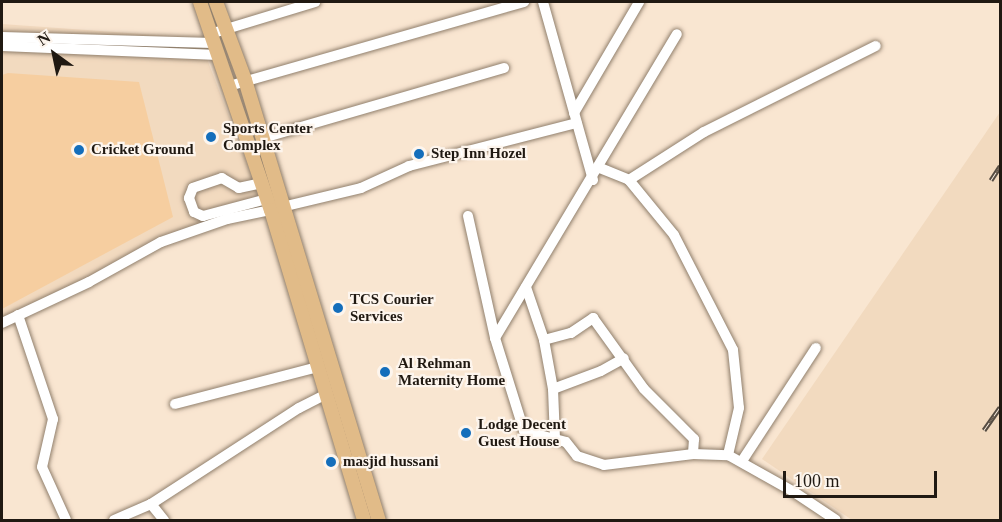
<!DOCTYPE html>
<html>
<head>
<meta charset="utf-8">
<style>
	body { margin:0 }
	#map { position:relative; width:1002px; height:522px; overflow:hidden; background:#f9e6d1; font-family:"Times New Roman",serif }
	div>[style] { position:absolute }
	.built>* { inset:0; background:#f2dabf }
	.green>* { inset:0; background:#f6cea0 }
	.roads { filter:drop-shadow(0 0 2px #907f6c) drop-shadow(0 0 2px #907f6c) }
	.minor>* { height:10px; margin:-5px; padding:0 5px; transform-origin:5px; border-radius:5px; background:#fff }
	.major>* { height:14px; margin:-7px; padding:0 7px; transform-origin:7px; border-radius:7px; background:#e1bb88 }
	.rail>* { height:5px; margin-top:-2.5px; transform-origin:0; background:repeating-linear-gradient(90deg,#fdf5ed 0 9px,#564c42 0 18px); box-sizing:border-box; border-block:2px solid #564c42 }
	.dots>* { width:16px; height:16px; translate:-50% -50%; box-sizing:border-box; border:3px solid #fdf5ed; border-radius:50% }
	span { translate:-50% -50%; white-space:nowrap; text-align:center; line-height:1.15; -webkit-text-stroke:4.5px #fdf5ed; paint-order:stroke }
	.poi-label { font-size:15px; color:#201912; font-weight:700 }
	.left { translate:0 -50%; text-align:left }
	.frame { position:absolute; inset:0; border:3px solid #201912; pointer-events:none }
	.north { position:absolute; left:24px; top:24px; width:60px; height:60px; -webkit-text-stroke:4px #fdf5ed; paint-order:stroke; rotate:327deg; font-size:16px; font-weight:700; line-height:24px; text-align:center; color:#201912 }
	.north::after { content:''; display:block; margin:auto; width:21px; height:27px; background:#201912; clip-path:polygon(50% 0,100% 100%,50% 72%,0 100%) }
	.scale { position:absolute; left:783px; top:471px; width:154px; height:27px; box-sizing:border-box; border:3px solid #201912; border-top:0; padding-left:8px; font-size:18px; line-height:21px; white-space:nowrap; color:#201912; -webkit-text-stroke:4px #fdf5ed; paint-order:stroke }
</style>
</head>
<body>
<div id="map">
	<div class="built">
		<div style="clip-path:polygon(2px 24px,199px 38px,266px 213px,209px 226px,64px 290px,2px 322px)"></div>
		<div style="clip-path:polygon(1000px 112px,1000px 520px,852px 520px,762px 459px)"></div>
	</div>
	<div class="green">
		<div style="clip-path:polygon(8px 73px,139px 82px,173px 217px,2px 309px,2px 75px)"></div>
	</div>
	<div class="roads">
		<div class="minor">
			<div style="left:543px;top:2px;width:185px;rotate:74.3deg"></div>
			<div style="left:210px;top:34px;width:110px;rotate:-16.9deg"></div>
			<div style="left:2px;top:37px;width:211px;rotate:1.6deg"></div>
			<div style="left:2px;top:46px;width:216px;rotate:2.4deg"></div>
			<div style="left:229px;top:86px;width:307px;rotate:-15.9deg"></div>
			<div style="left:574px;top:113px;width:129px;rotate:-59.6deg"></div>
			<div style="left:263px;top:138px;width:251px;rotate:-16.2deg"></div>
			<div style="left:600px;top:168px;width:31px;rotate:22deg"></div>
			<div style="left:629px;top:180px;width:71px;rotate:50.7deg"></div>
			<div style="left:674px;top:235px;width:129px;rotate:62.8deg"></div>
			<div style="left:733px;top:350px;width:58px;rotate:84.1deg"></div>
			<div style="left:739px;top:408px;width:48px;rotate:103.2deg"></div>
			<div style="left:629px;top:180px;width:89px;rotate:-32.6deg"></div>
			<div style="left:704px;top:132px;width:192px;rotate:-26.6deg"></div>
			<div style="left:262px;top:183px;width:24px;rotate:168deg"></div>
			<div style="left:239px;top:188px;width:20px;rotate:-150deg"></div>
			<div style="left:222px;top:178px;width:31px;rotate:161deg"></div>
			<div style="left:193px;top:188px;width:11px;rotate:112deg"></div>
			<div style="left:189px;top:198px;width:15px;rotate:70deg"></div>
			<div style="left:194px;top:212px;width:10px;rotate:24deg"></div>
			<div style="left:203px;top:216px;width:66px;rotate:-14.9deg"></div>
			<div style="left:282px;top:207px;width:81px;rotate:-13.5deg"></div>
			<div style="left:361px;top:188px;width:53px;rotate:-24.6deg"></div>
			<div style="left:409px;top:166px;width:173px;rotate:-14.4deg"></div>
			<div style="left:468px;top:216px;width:125px;rotate:77.5deg"></div>
			<div style="left:495px;top:338px;width:97px;rotate:72.7deg"></div>
			<div style="left:524px;top:431px;width:43px;rotate:14.7deg"></div>
			<div style="left:566px;top:442px;width:18px;rotate:52deg"></div>
			<div style="left:577px;top:456px;width:28px;rotate:18deg"></div>
			<div style="left:604px;top:465px;width:90px;rotate:-7deg"></div>
			<div style="left:693px;top:454px;width:35px;rotate:2deg"></div>
			<div style="left:728px;top:455px;width:76px;rotate:29.3deg"></div>
			<div style="left:794px;top:492px;width:50px;rotate:33.7deg"></div>
			<div style="left:526px;top:287px;width:56px;rotate:71.2deg"></div>
			<div style="left:544px;top:340px;width:50px;rotate:79.6deg"></div>
			<div style="left:553px;top:389px;width:49px;rotate:87.7deg"></div>
			<div style="left:18px;top:315px;width:110px;rotate:71.4deg"></div>
			<div style="left:53px;top:419px;width:49px;rotate:102.9deg"></div>
			<div style="left:42px;top:467px;width:58px;rotate:65.6deg"></div>
			<div style="left:2px;top:323px;width:96px;rotate:-25.2deg"></div>
			<div style="left:89px;top:282px;width:82px;rotate:-29.1deg"></div>
			<div style="left:161px;top:242px;width:70px;rotate:-19.2deg"></div>
			<div style="left:227px;top:219px;width:45px;rotate:-11.6deg"></div>
			<div style="left:495px;top:338px;width:354px;rotate:-59.1deg"></div>
			<div style="left:544px;top:340px;width:28px;rotate:-15deg"></div>
			<div style="left:571px;top:333px;width:27px;rotate:-34deg"></div>
			<div style="left:593px;top:318px;width:87px;rotate:54.3deg"></div>
			<div style="left:644px;top:389px;width:71px;rotate:45deg"></div>
			<div style="left:694px;top:439px;width:15px;rotate:94deg"></div>
			<div style="left:553px;top:389px;width:51px;rotate:-20.6deg"></div>
			<div style="left:601px;top:371px;width:26px;rotate:-29deg"></div>
			<div style="left:175px;top:404px;width:148px;rotate:-14.5deg"></div>
			<div style="left:742px;top:461px;width:135px;rotate:-56.8deg"></div>
			<div style="left:151px;top:504px;width:21px;rotate:51deg"></div>
			<div style="left:114px;top:520px;width:40px;rotate:-23.4deg"></div>
			<div style="left:151px;top:504px;width:176px;rotate:-33deg"></div>
			<div style="left:299px;top:408px;width:30px;rotate:-27deg"></div>
		</div>
		<div class="major">
			<div style="left:200px;top:2px;width:220px;rotate:71.2deg"></div>
			<div style="left:271px;top:210px;width:324px;rotate:73.3deg"></div>
			<div style="left:216px;top:2px;width:83px;rotate:69.6deg"></div>
			<div style="left:245px;top:80px;width:460px;rotate:73.1deg"></div>
		</div>
	</div>
	<div class="rail">
		<div style="left:991px;top:180px;width:17px;rotate:-57deg"></div>
		<div style="left:984px;top:430px;width:28px;rotate:-55deg"></div>
	</div>
	<div class="dots">
		<div style="left:211px;top:137px;background:#146ebb"></div>
		<div style="left:79px;top:150px;background:#146ebb"></div>
		<div style="left:419px;top:154px;background:#146ebb"></div>
		<div style="left:338px;top:308px;background:#146ebb"></div>
		<div style="left:385px;top:372px;background:#146ebb"></div>
		<div style="left:466px;top:433px;background:#146ebb"></div>
		<div style="left:331px;top:462px;background:#146ebb"></div>
	</div>
	<div class="poi-label">
		<span class="left" style="left:223px;top:137px">Sports Center<br>Complex</span>
		<span class="left" style="left:91px;top:150px">Cricket Ground</span>
		<span class="left" style="left:431px;top:154px">Step Inn Hozel</span>
		<span class="left" style="left:350px;top:308px">TCS Courier<br>Services</span>
		<span class="left" style="left:398px;top:372px">Al Rehman<br>Maternity Home</span>
		<span class="left" style="left:478px;top:433px">Lodge Decent<br>Guest House</span>
		<span class="left" style="left:343px;top:462px">masjid hussani</span>
	</div>
	<div class="frame"></div>
	<div class="north">N</div>
	<div class="scale">100 m</div>
</div>
</body>
</html>
